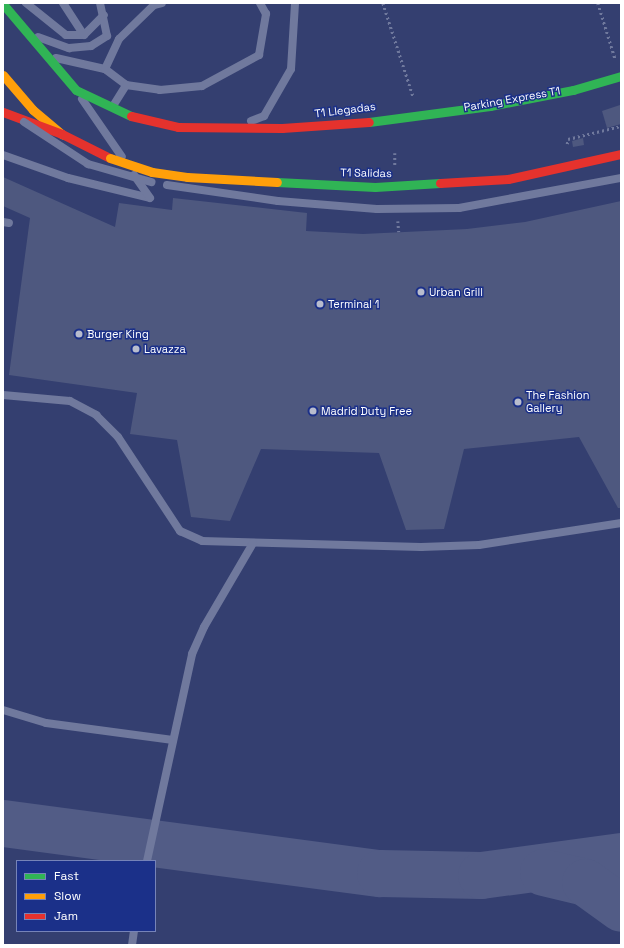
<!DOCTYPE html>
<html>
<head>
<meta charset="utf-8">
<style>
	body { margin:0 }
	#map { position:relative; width:624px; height:948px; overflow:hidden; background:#343f70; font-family:"Space Grotesk",sans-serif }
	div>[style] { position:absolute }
	.taxiway>* { height:47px; margin:-23.5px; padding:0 23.5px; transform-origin:23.5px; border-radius:23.5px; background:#525c86 }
	.building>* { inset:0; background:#4e587f }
	.path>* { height:2.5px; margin-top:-1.25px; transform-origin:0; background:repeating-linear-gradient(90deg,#70799d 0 2px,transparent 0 5px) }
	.lane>* { height:8px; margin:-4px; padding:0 4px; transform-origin:4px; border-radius:4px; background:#70799d }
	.fast>* { height:9px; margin:-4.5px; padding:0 4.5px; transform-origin:4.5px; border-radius:4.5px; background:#30b455 }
	.slow>* { height:9px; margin:-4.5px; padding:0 4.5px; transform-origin:4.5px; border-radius:4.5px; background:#ff9f0a }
	.jam>* { height:9px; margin:-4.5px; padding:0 4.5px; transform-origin:4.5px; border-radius:4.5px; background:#e5322d }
	.lane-bridge>* { height:8px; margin:-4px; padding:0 4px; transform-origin:4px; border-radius:4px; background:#70799d }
	.fast-bridge>* { height:9px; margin:-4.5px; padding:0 4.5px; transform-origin:4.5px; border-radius:4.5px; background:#30b455 }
	.slow-bridge>* { height:9px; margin:-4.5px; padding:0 4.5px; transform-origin:4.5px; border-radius:4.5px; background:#ff9f0a }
	.jam-bridge>* { height:9px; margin:-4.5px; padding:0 4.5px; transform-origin:4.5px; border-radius:4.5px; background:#e5322d }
	.dots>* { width:11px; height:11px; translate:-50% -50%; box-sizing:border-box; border:2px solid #1b3089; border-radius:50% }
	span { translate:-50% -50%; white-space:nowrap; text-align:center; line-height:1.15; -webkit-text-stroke:3px #1b3089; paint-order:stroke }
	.street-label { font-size:11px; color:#fff }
	.poi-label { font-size:11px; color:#fff }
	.left { translate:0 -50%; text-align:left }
	.frame { position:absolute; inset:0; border:4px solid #fff; pointer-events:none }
	.legend { position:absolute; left:16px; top:860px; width:140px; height:72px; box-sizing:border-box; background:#1b3089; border:1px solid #7683b8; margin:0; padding:5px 7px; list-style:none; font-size:12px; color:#fff }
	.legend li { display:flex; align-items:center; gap:8px; height:20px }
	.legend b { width:20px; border:1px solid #7683b8 }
</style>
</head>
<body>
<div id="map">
	<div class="taxiway">
		<div style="left:3px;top:823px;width:380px;rotate:7.6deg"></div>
		<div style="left:380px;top:873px;width:101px;rotate:1.1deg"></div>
		<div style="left:481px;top:875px;width:141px;rotate:-7.7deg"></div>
		<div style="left:543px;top:872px;width:43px;rotate:13.4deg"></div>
		<div style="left:585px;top:882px;width:44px;rotate:35.8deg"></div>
	</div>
	<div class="building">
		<div style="clip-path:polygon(620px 105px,621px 124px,607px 128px,602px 111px)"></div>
		<div style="clip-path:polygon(583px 138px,584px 145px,573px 147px,572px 141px)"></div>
		<div style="clip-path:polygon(3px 177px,115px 227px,119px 203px,172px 210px,173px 198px,307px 213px,306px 231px,363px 234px,467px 229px,525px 222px,621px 201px,621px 508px,618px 508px,579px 437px,464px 449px,444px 529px,406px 530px,379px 453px,261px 449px,230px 521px,191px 517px,177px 440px,130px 434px,137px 393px,9px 375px,30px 218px,3px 206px)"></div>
	</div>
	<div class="path">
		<div style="left:383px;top:3px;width:98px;rotate:72.1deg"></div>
		<div style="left:598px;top:3px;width:58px;rotate:72.8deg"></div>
		<div style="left:567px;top:144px;width:5px;rotate:-79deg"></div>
		<div style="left:568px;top:139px;width:55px;rotate:-13.8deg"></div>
		<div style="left:395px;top:153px;width:13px;rotate:90deg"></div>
		<div style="left:398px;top:221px;width:11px;rotate:85deg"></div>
	</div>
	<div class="lane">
		<div style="left:26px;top:3px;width:51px;rotate:38.7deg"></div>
		<div style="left:66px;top:35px;width:18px"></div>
		<div style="left:84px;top:35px;width:28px;rotate:-45deg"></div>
		<div style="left:63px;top:3px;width:38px;rotate:57deg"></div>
		<div style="left:38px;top:37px;width:33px;rotate:20deg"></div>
		<div style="left:69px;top:48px;width:22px;rotate:-5deg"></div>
		<div style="left:91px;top:46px;width:19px;rotate:-32deg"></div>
		<div style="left:107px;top:36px;width:34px;rotate:-102deg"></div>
		<div style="left:56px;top:58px;width:50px;rotate:12.7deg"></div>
		<div style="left:105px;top:69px;width:26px;rotate:37deg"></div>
		<div style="left:126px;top:85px;width:34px;rotate:8deg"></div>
		<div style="left:160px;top:90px;width:42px;rotate:-5.4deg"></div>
		<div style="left:202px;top:86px;width:65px;rotate:-28.5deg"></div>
		<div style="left:259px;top:55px;width:42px;rotate:-80.3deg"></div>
		<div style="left:266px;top:14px;width:13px;rotate:-119deg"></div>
		<div style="left:105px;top:69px;width:33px;rotate:-65deg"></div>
		<div style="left:119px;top:39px;width:49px;rotate:-44.2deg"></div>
		<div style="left:154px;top:5px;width:8px;rotate:-14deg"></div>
		<div style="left:82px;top:99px;width:70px;rotate:55.4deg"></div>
		<div style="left:113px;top:106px;width:25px;rotate:-58deg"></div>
		<div style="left:251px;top:121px;width:14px;rotate:-21deg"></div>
		<div style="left:264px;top:116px;width:54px;rotate:-60.1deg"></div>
		<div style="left:291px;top:69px;width:66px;rotate:-86.5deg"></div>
		<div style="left:3px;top:155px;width:69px;rotate:19.5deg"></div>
		<div style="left:68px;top:178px;width:84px;rotate:13.7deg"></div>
		<div style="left:134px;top:175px;width:28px;rotate:55deg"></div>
		<div style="left:3px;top:222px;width:6px;rotate:9deg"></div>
		<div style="left:3px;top:395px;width:67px;rotate:5.1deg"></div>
		<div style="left:70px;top:401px;width:30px;rotate:28deg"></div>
		<div style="left:96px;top:415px;width:31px;rotate:45deg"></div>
		<div style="left:118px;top:437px;width:113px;rotate:56.6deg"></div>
		<div style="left:180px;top:531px;width:24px;rotate:24deg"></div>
		<div style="left:202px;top:541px;width:219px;rotate:1.6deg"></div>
		<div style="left:421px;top:547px;width:58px;rotate:-2deg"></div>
		<div style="left:479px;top:545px;width:144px;rotate:-8.8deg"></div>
		<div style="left:3px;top:710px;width:45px;rotate:16.8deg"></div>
		<div style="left:46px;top:723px;width:128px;rotate:7.6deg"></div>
		<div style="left:147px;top:861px;width:212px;rotate:-77.7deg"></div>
		<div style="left:192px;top:654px;width:30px;rotate:-66deg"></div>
		<div style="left:204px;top:627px;width:97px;rotate:-59.7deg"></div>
		<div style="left:132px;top:945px;width:14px;rotate:-82deg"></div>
	</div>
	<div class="fast">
		<div style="left:3px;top:4px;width:113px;rotate:49.7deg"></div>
		<div style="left:76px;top:90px;width:61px;rotate:25.3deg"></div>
		<div style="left:369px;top:122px;width:122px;rotate:-7.5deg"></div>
		<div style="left:490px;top:106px;width:85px;rotate:-10.9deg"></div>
		<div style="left:573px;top:90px;width:50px;rotate:-16.3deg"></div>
	</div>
	<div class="slow">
		<div style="left:3px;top:75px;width:46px;rotate:49.4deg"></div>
		<div style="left:33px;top:110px;width:38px;rotate:40deg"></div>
	</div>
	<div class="jam">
		<div style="left:3px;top:112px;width:63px;rotate:20.4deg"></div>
		<div style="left:62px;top:134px;width:54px;rotate:26.6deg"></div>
		<div style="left:131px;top:116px;width:48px;rotate:13.2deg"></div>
		<div style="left:178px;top:127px;width:104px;rotate:0.6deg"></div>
		<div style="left:282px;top:128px;width:87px;rotate:-3.9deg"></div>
	</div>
	<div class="lane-bridge">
		<div style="left:24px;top:122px;width:77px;rotate:33.3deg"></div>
		<div style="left:88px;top:164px;width:66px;rotate:15.9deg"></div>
		<div style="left:167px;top:185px;width:112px;rotate:8.2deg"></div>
		<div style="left:278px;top:201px;width:99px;rotate:4.6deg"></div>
		<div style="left:377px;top:209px;width:82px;rotate:-0.7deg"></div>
		<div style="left:459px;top:208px;width:165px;rotate:-10.5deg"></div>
	</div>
	<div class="fast-bridge">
		<div style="left:277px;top:182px;width:98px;rotate:2.9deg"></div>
		<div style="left:375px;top:187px;width:65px;rotate:-3.5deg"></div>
	</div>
	<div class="slow-bridge">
		<div style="left:110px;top:158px;width:44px;rotate:18.4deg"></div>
		<div style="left:152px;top:172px;width:35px;rotate:8deg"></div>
		<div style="left:187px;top:177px;width:90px;rotate:3.2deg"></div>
	</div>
	<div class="jam-bridge">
		<div style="left:440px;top:183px;width:68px;rotate:-3.4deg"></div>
		<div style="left:508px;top:179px;width:116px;rotate:-12.5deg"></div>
	</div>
	<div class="dots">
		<div style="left:421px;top:292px;background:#b8bccd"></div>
		<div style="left:320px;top:304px;background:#b8bccd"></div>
		<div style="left:79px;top:334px;background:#b8bccd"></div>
		<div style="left:136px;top:349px;background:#b8bccd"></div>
		<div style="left:518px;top:402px;background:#b8bccd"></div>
		<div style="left:313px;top:411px;background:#b8bccd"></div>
	</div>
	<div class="street-label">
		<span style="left:512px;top:99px;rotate:-10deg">Parking Express T1</span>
		<span style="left:345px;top:110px;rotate:-7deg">T1 Llegadas</span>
		<span style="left:366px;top:173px;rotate:1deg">T1 Salidas</span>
	</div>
	<div class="poi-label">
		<span class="left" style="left:429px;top:292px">Urban Grill</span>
		<span class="left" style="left:328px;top:304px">Terminal 1</span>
		<span class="left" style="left:87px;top:334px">Burger King</span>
		<span class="left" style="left:144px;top:349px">Lavazza</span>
		<span class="left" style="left:526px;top:402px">The Fashion<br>Gallery</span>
		<span class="left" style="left:321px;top:411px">Madrid Duty Free</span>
	</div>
	<div class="frame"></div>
	<ul class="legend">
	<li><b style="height:5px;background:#30b455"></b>Fast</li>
	<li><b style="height:5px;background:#ff9f0a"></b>Slow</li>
	<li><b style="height:5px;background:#e5322d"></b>Jam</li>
	</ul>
</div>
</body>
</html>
